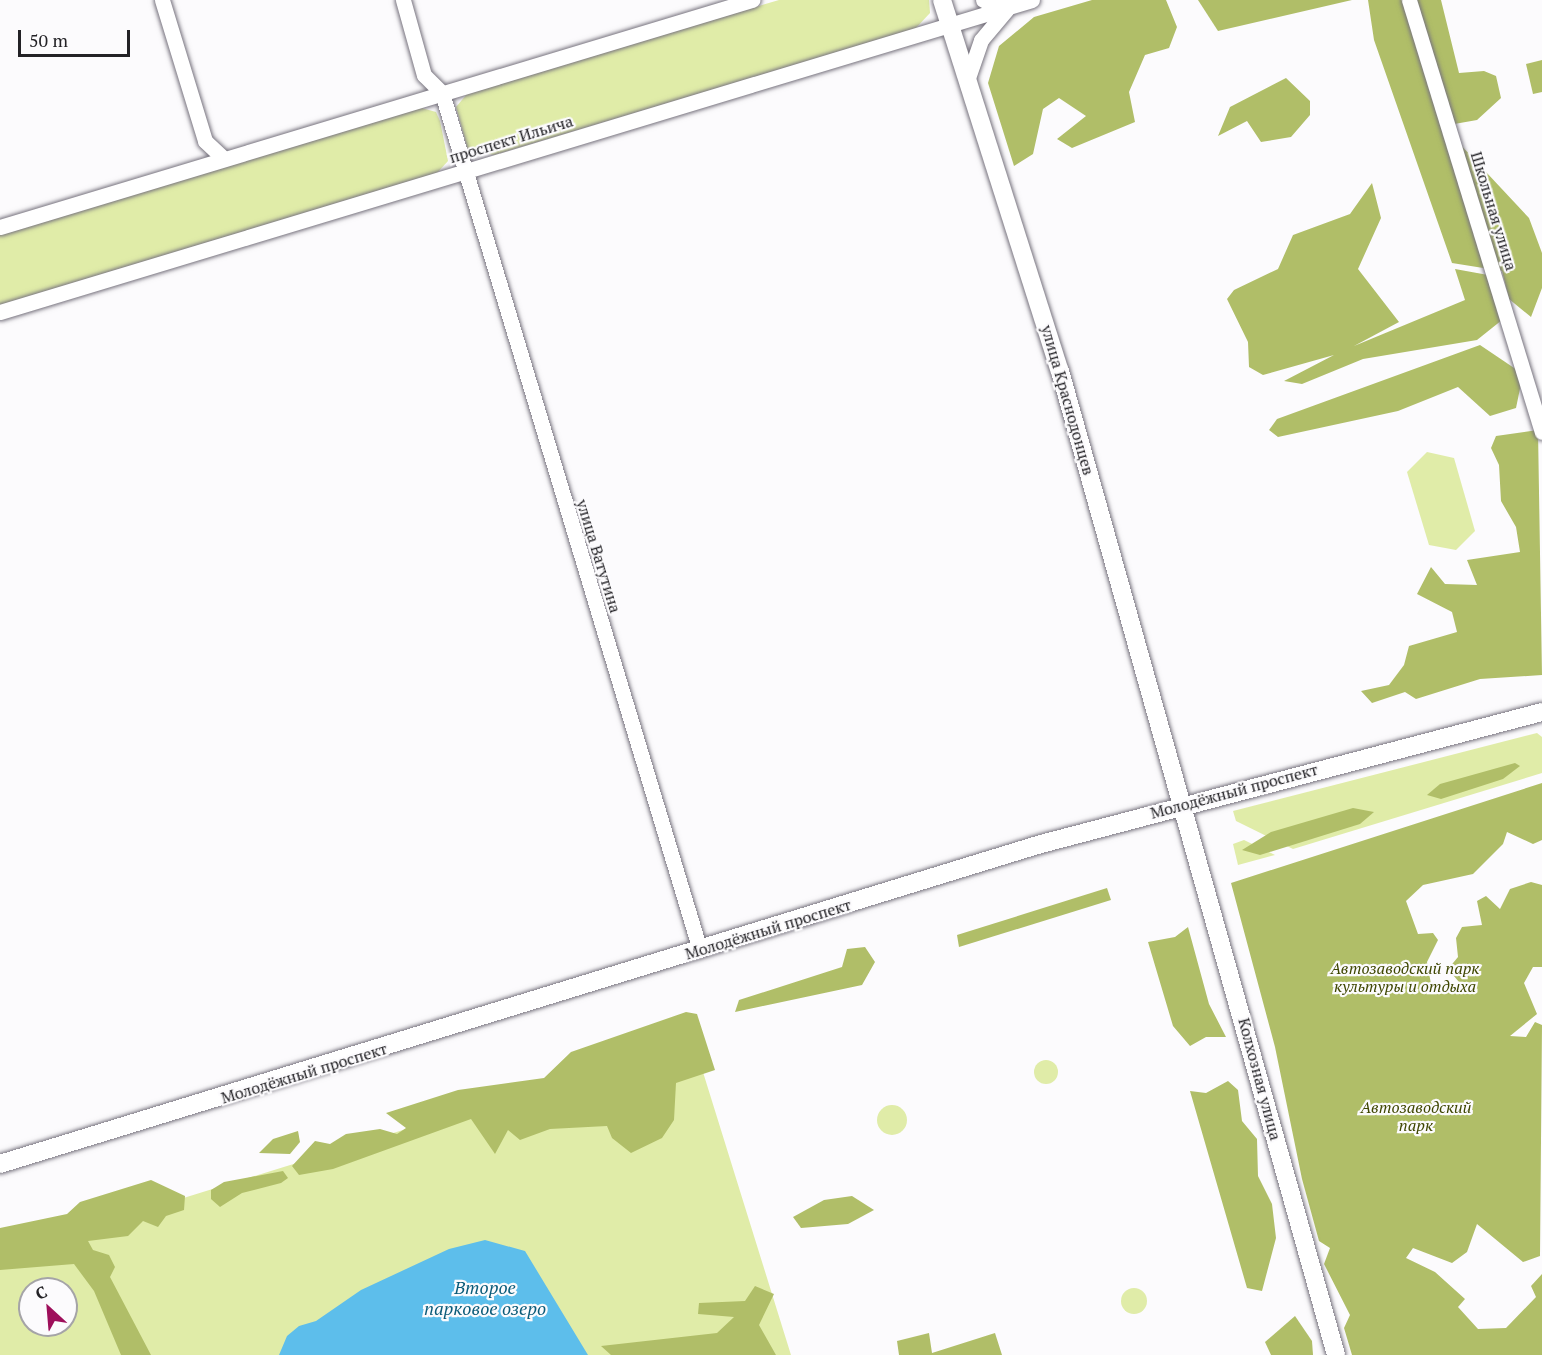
<!DOCTYPE html>
<html>
<head>
<meta charset="utf-8">
<style>
	body { margin:0 }
	#map { position:relative; width:1542px; height:1355px; overflow:hidden; background:#fcfbfd; font-family:"PT Serif",serif }
	div>[style] { position:absolute }
	.green>* { inset:0; background:#e0eca8 }
	.round { border-radius:50% }
	.forest>* { inset:0; background:#b0be68 }
	.water>* { inset:0; background:#5dbeeb }
	.roads { filter:drop-shadow(0 0 2px #77737e) drop-shadow(0 0 2px #77737e) }
	.minor>* { height:15px; margin:-7.5px; padding:0 7.5px; transform-origin:7.5px; border-radius:7.5px; background:#fff }
	.major>* { height:18px; margin:-9px; padding:0 9px; transform-origin:9px; border-radius:9px; background:#fff }
	span { translate:-50% -50%; white-space:nowrap; text-align:center; line-height:1.15; -webkit-text-stroke:4.5px #fcfbfd; paint-order:stroke }
	.street-label { font-size:16px; color:#232226 }
	.park-label { font-size:16px; color:#3e4601; font-style:italic }
	.water-label { font-size:18px; color:#0a5b79; font-style:italic }
	.north { position:absolute; left:18px; top:1277px; width:60px; height:60px; box-sizing:border-box; background:#fcfbfd; border:2px solid #a5a4a7; border-radius:50%; rotate:334deg; font-size:16px; font-weight:700; line-height:24px; text-align:center; color:#232226 }
	.north::after { content:''; display:block; margin:auto; width:21px; height:27px; background:#9e0f5b; clip-path:polygon(50% 0,100% 100%,50% 72%,0 100%) }
	.scale { position:absolute; left:18px; top:30px; width:112px; height:27px; box-sizing:border-box; border:3px solid #232226; border-top:0; padding-left:8px; font-size:18px; line-height:21px; white-space:nowrap; color:#232226; -webkit-text-stroke:4px #fcfbfd; paint-order:stroke }
</style>
</head>
<body>
<div id="map">
	<div class="green">
		<div style="clip-path:polygon(779px 0,929px 0,930px 13px,915px 29px,494px 155px,468px 150px,456px 107px,467px 94px)"></div>
		<div style="clip-path:polygon(418px 107px,436px 112px,440px 121px,448px 161px,437px 173px,0 305px,0 234px)"></div>
		<div style="clip-path:polygon(1427px 452px,1454px 458px,1475px 531px,1456px 550px,1429px 545px,1407px 472px)"></div>
		<div style="clip-path:polygon(1537px 733px,1542px 737px,1542px 773px,1293px 849px,1236px 821px,1233px 811px)"></div>
		<div style="clip-path:polygon(1244px 840px,1275px 855px,1238px 865px,1233px 844px)"></div>
		<div style="clip-path:polygon(evenodd,693px 1040px,791px 1355px,0 1355px,0 1255px,693px 1040px,30px 1289px,66px 1289px,66px 1325px,30px 1325px,30px 1289px)"></div>
		<div class="round" style="left:1034px;top:1060px;width:24px;height:24px"></div>
		<div class="round" style="left:877px;top:1105px;width:30px;height:30px"></div>
		<div class="round" style="left:1121px;top:1288px;width:26px;height:26px"></div>
	</div>
	<div class="forest">
		<div style="clip-path:polygon(1092px 0,1166px 0,1177px 27px,1169px 48px,1145px 55px,1129px 92px,1135px 122px,1072px 148px,1057px 139px,1086px 116px,1059px 98px,1043px 109px,1033px 154px,1014px 166px,988px 83px,999px 46px,1034px 17px)"></div>
		<div style="clip-path:polygon(1198px 0,1352px 0,1218px 31px)"></div>
		<div style="clip-path:polygon(1368px 0,1441px 0,1459px 73px,1484px 71px,1496px 76px,1501px 98px,1477px 120px,1443px 126px,1529px 218px,1542px 253px,1542px 288px,1531px 317px,1509px 299px,1502px 271px,1452px 263px,1374px 40px)"></div>
		<div style="clip-path:polygon(1542px 60px,1542px 92px,1533px 94px,1526px 64px)"></div>
		<div style="clip-path:polygon(1286px 78px,1310px 101px,1310px 115px,1291px 137px,1261px 142px,1247px 121px,1218px 136px,1230px 107px)"></div>
		<div style="clip-path:polygon(1372px 183px,1381px 218px,1358px 269px,1399px 322px,1354px 346px,1465px 300px,1455px 269px,1488px 275px,1502px 320px,1477px 340px,1363px 359px,1302px 384px,1284px 381px,1334px 355px,1263px 375px,1249px 367px,1248px 342px,1227px 299px,1234px 290px,1278px 269px,1293px 235px,1350px 214px)"></div>
		<div style="clip-path:polygon(1480px 345px,1523px 374px,1516px 408px,1490px 416px,1458px 387px,1398px 411px,1278px 437px,1269px 430px,1277px 419px)"></div>
		<div style="clip-path:polygon(1538px 430px,1542px 675px,1480px 679px,1416px 699px,1405px 692px,1372px 703px,1361px 691px,1389px 685px,1404px 665px,1409px 646px,1457px 632px,1452px 612px,1417px 594px,1431px 567px,1445px 584px,1477px 585px,1467px 560px,1520px 552px,1516px 527px,1501px 501px,1499px 465px,1491px 448px,1496px 436px)"></div>
		<div style="clip-path:polygon(1515px 763px,1520px 766px,1503px 779px,1441px 799px,1427px 795px,1440px 784px)"></div>
		<div style="clip-path:polygon(1542px 783px,1542px 840px,1533px 844px,1507px 832px,1503px 844px,1473px 874px,1423px 885px,1406px 901px,1418px 934px,1433px 933px,1438px 940px,1427px 962px,1431px 984px,1442px 988px,1459px 982px,1448px 969px,1458px 957px,1456px 938px,1462px 927px,1482px 925px,1477px 901px,1486px 896px,1500px 909px,1510px 889px,1531px 882px,1542px 885px,1542px 967px,1533px 967px,1524px 983px,1537px 1014px,1510px 1036px,1526px 1037px,1535px 1022px,1542px 1025px,1540px 1256px,1523px 1262px,1477px 1224px,1467px 1252px,1452px 1263px,1413px 1248px,1406px 1258px,1435px 1272px,1465px 1299px,1458px 1307px,1478px 1329px,1506px 1328px,1536px 1297px,1531px 1286px,1542px 1274px,1542px 1355px,1352px 1355px,1344px 1328px,1350px 1315px,1324px 1264px,1330px 1248px,1319px 1241px,1302px 1179px,1275px 1047px,1231px 883px)"></div>
		<div style="clip-path:polygon(1353px 808px,1374px 812px,1360px 824px,1260px 855px,1242px 850px,1271px 832px)"></div>
		<div style="clip-path:polygon(1107px 888px,1111px 900px,959px 947px,957px 935px)"></div>
		<div style="clip-path:polygon(1188px 927px,1209px 1004px,1226px 1037px,1206px 1037px,1190px 1046px,1173px 1026px,1148px 942px,1175px 937px)"></div>
		<div style="clip-path:polygon(865px 947px,875px 962px,862px 985px,735px 1012px,739px 1000px,842px 967px,847px 949px)"></div>
		<div style="clip-path:polygon(686px 1012px,697px 1014px,715px 1070px,676px 1083px,674px 1120px,662px 1138px,631px 1153px,612px 1138px,607px 1126px,550px 1129px,520px 1140px,508px 1130px,495px 1154px,471px 1119px,333px 1169px,299px 1175px,292px 1166px,315px 1141px,330px 1144px,346px 1134px,380px 1129px,397px 1134px,406px 1128px,386px 1113px,458px 1090px,544px 1078px,571px 1052px)"></div>
		<div style="clip-path:polygon(1228px 1081px,1238px 1090px,1242px 1121px,1257px 1139px,1258px 1176px,1272px 1204px,1276px 1238px,1262px 1291px,1247px 1288px,1190px 1091px,1206px 1093px)"></div>
		<div style="clip-path:polygon(298px 1131px,300px 1142px,290px 1154px,259px 1153px,273px 1139px)"></div>
		<div style="clip-path:polygon(283px 1171px,288px 1178px,281px 1183px,242px 1193px,220px 1207px,211px 1199px,211px 1190px,224px 1182px)"></div>
		<div style="clip-path:polygon(151px 1180px,185px 1196px,184px 1210px,166px 1216px,158px 1227px,143px 1221px,128px 1236px,88px 1241px,93px 1250px,109px 1255px,115px 1267px,110px 1277px,151px 1355px,121px 1355px,94px 1291px,74px 1264px,0 1270px,0 1228px,67px 1214px,80px 1202px)"></div>
		<div style="clip-path:polygon(852px 1196px,874px 1210px,848px 1224px,801px 1228px,793px 1217px,824px 1200px)"></div>
		<div style="clip-path:polygon(755px 1286px,774px 1294px,759px 1325px,776px 1355px,611px 1355px,601px 1346px,717px 1333px,734px 1317px,698px 1314px,699px 1303px,745px 1301px)"></div>
		<div style="clip-path:polygon(1295px 1316px,1312px 1341px,1313px 1355px,1271px 1355px,1265px 1342px)"></div>
		<div style="clip-path:polygon(929px 1333px,932px 1353px,995px 1333px,1002px 1355px,899px 1355px,897px 1341px)"></div>
	</div>
	<div class="water">
		<div style="clip-path:polygon(485px 1240px,525px 1251px,588px 1355px,279px 1355px,287px 1336px,299px 1326px,316px 1321px,361px 1290px,449px 1249px)"></div>
	</div>
	<div class="roads">
		<div class="minor">
			<div style="left:162px;top:0;width:147px;rotate:73deg"></div>
			<div style="left:205px;top:141px;width:26px;rotate:43deg"></div>
			<div style="left:403px;top:0;width:78px;rotate:74.4deg"></div>
			<div style="left:424px;top:75px;width:25px;rotate:45deg"></div>
			<div style="left:442px;top:93px;width:895px;rotate:73.25deg"></div>
			<div style="left:983px;top:0;width:27px;rotate:15deg"></div>
			<div style="left:1409px;top:0;width:452px;rotate:72.9deg"></div>
			<div style="left:969px;top:75px;width:37px;rotate:-71deg"></div>
			<div style="left:981px;top:40px;width:40px;rotate:-50deg"></div>
			<div style="left:0;top:227px;width:786px;rotate:-16.8deg"></div>
			<div style="left:0;top:312px;width:1078px;rotate:-16.82deg"></div>
		</div>
		<div class="major">
			<div style="left:942px;top:0;width:389px;rotate:72.4deg"></div>
			<div style="left:1060px;top:371px;width:1022px;rotate:74.33deg"></div>
			<div style="left:0;top:1164px;width:1089px;rotate:-17.09deg"></div>
			<div style="left:1041px;top:844px;width:518px;rotate:-14.76deg"></div>
		</div>
	</div>
	<div class="street-label">
		<span style="left:511px;top:139px;rotate:-17deg">проспект Ильича</span>
		<span style="left:1494px;top:211px;rotate:73deg">Школьная улица</span>
		<span style="left:1068px;top:400px;rotate:74deg">улица Краснодонцев</span>
		<span style="left:599px;top:556px;rotate:73deg">улица Ватутина</span>
		<span style="left:1234px;top:791px;rotate:-15deg">Молодёжный проспект</span>
		<span style="left:768px;top:929px;rotate:-17deg">Молодёжный проспект</span>
		<span style="left:304px;top:1073px;rotate:-17deg">Молодёжный проспект</span>
		<span style="left:1260px;top:1079px;rotate:75deg">Колхозная улица</span>
	</div>
	<div class="park-label">
		<span style="left:1405px;top:977px">Автозаводский парк<br>культуры и отдыха</span>
		<span style="left:1416px;top:1116px">Автозаводский<br>парк</span>
	</div>
	<div class="water-label">
		<span style="left:485px;top:1298px">Второе<br>парковое озеро</span>
	</div>
	<div class="north">С</div>
	<div class="scale">50 m</div>
</div>
</body>
</html>
